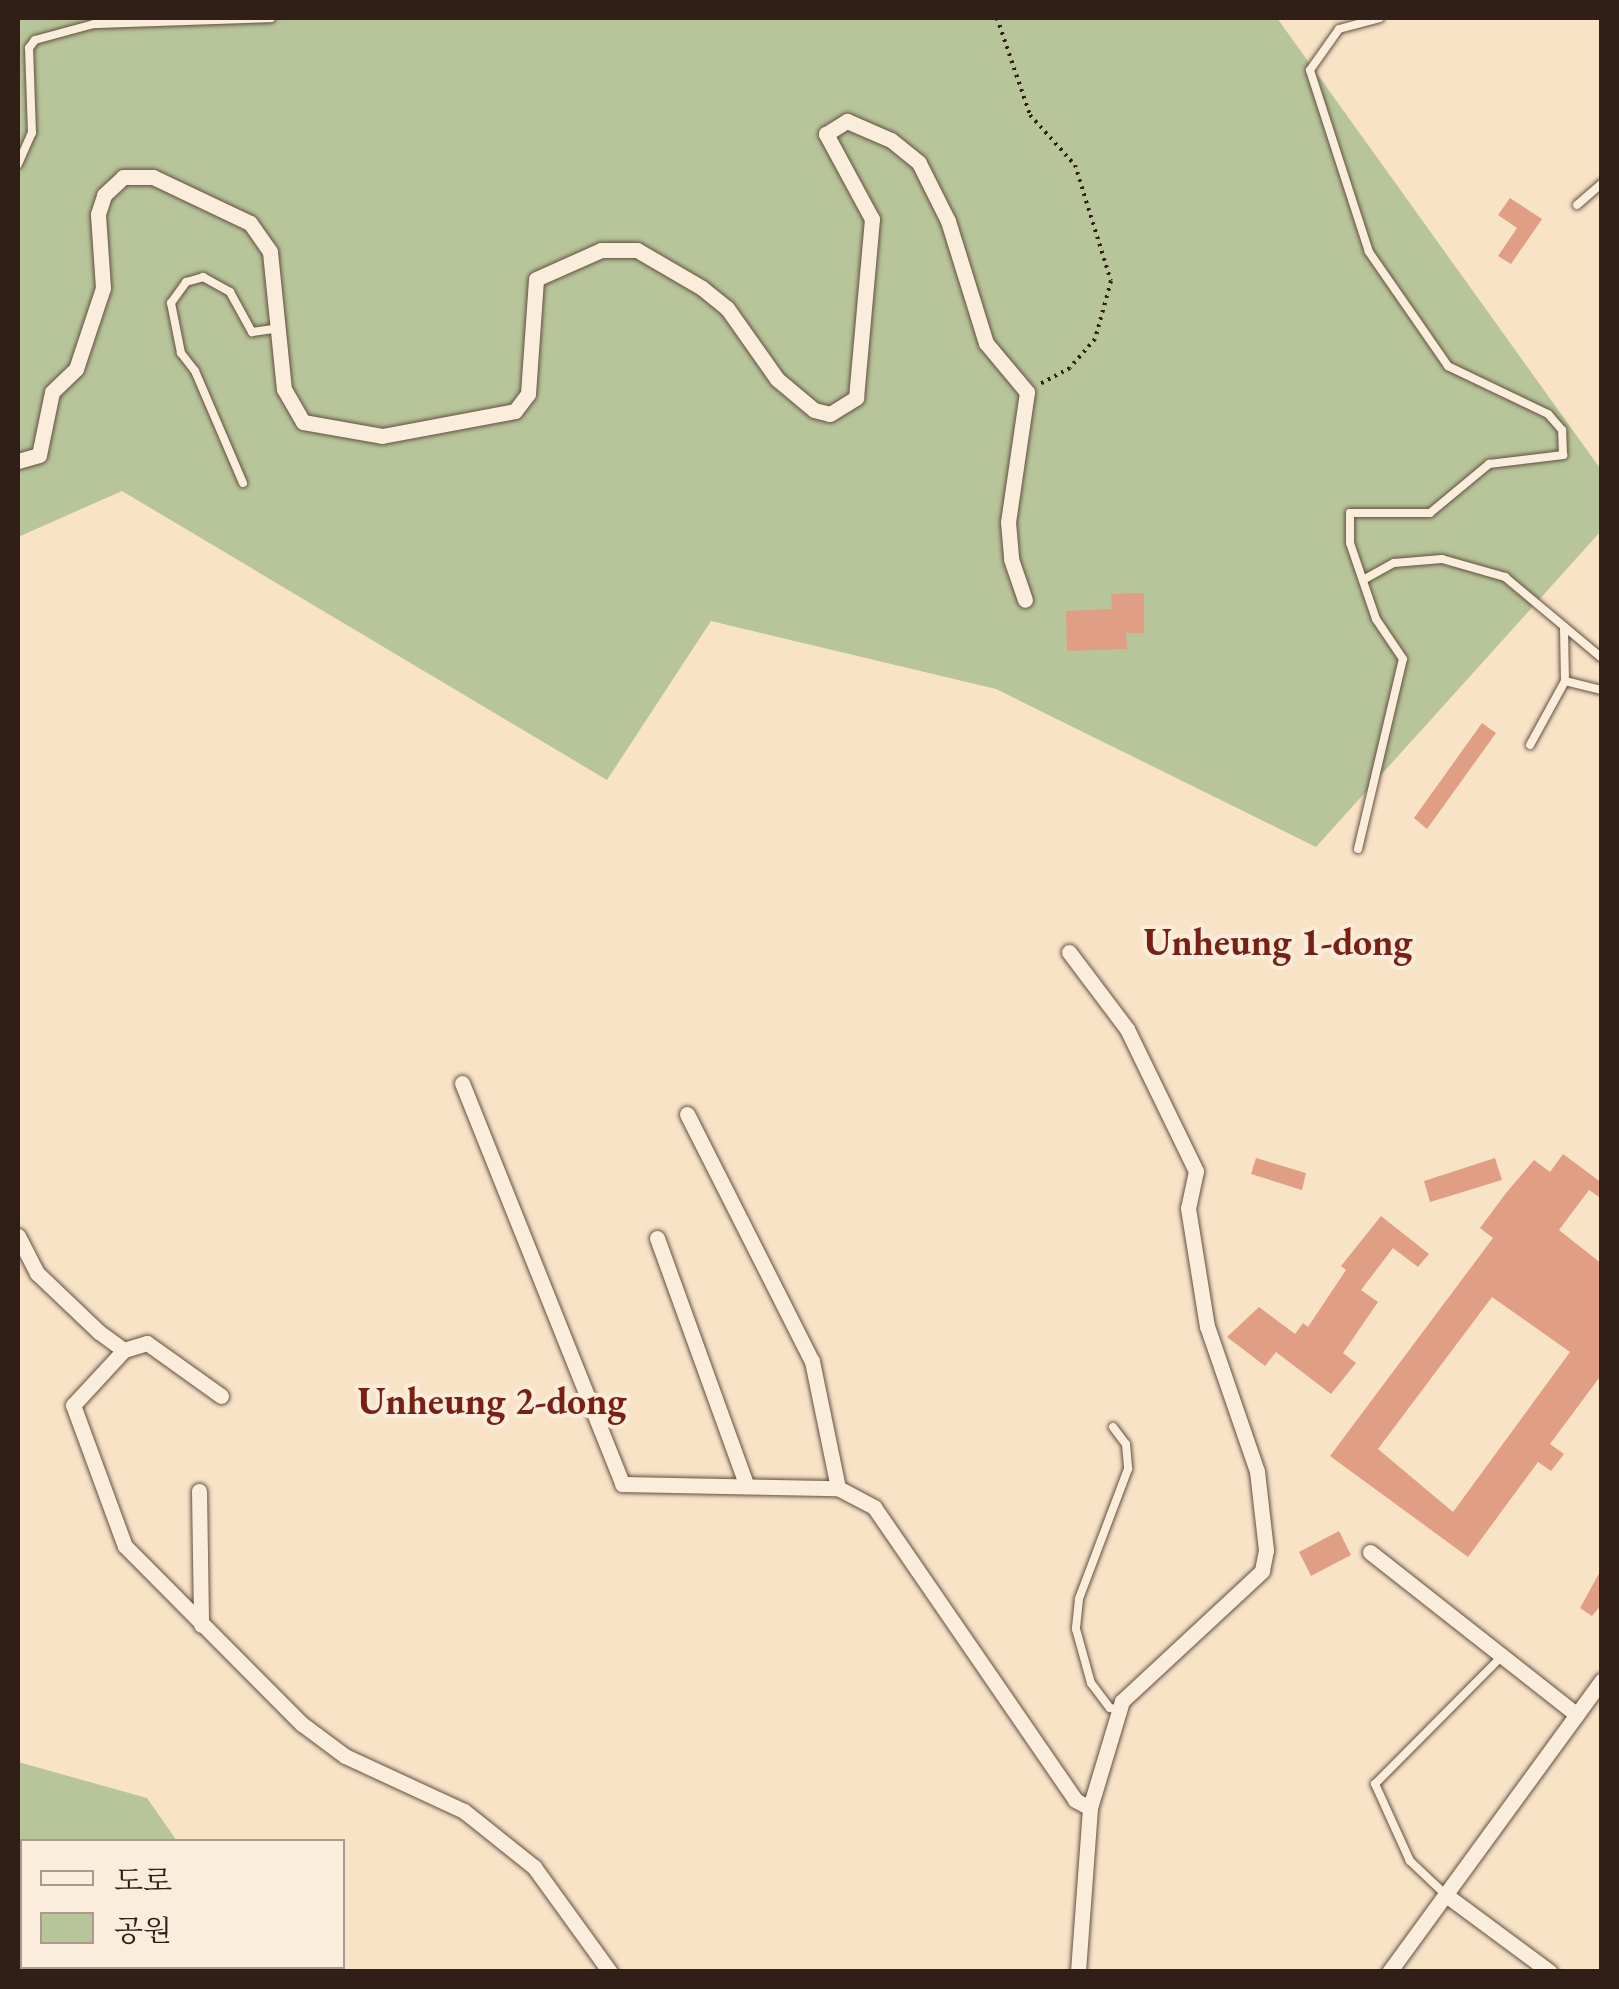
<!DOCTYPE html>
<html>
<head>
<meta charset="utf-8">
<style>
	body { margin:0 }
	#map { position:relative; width:1619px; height:1989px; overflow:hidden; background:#f8e3c7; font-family:"EB Garamond","Noto Serif KR",serif }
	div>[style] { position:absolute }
	.green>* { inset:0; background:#b8c59a }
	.building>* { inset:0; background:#e09f85 }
	.path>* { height:4px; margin-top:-2px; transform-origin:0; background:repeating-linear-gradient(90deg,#311e17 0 2.5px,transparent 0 7.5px) }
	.roads { filter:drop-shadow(0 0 2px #634f43) drop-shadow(0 0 2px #634f43) }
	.lane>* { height:8px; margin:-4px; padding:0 4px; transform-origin:4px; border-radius:4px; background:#faeddb }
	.street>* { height:15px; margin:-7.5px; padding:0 7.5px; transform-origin:7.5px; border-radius:7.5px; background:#faeddb }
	span { translate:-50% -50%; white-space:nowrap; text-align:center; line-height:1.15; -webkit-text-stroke:8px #faeddb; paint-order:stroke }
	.neighbourhood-label { font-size:38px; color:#7a1f14; font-weight:700 }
	.frame { position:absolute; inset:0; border:20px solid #311e17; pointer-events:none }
	.legend { position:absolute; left:20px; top:1839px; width:325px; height:130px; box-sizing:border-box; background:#faeddb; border:2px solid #aa9a8d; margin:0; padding:12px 18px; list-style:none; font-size:30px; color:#311e17 }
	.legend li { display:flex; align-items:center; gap:20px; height:50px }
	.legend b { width:50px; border:2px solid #aa9a8d }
</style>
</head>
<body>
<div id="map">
	<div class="green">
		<div style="clip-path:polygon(18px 18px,1277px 18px,1602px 471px,1601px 531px,1316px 847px,996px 689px,711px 621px,607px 780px,122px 491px,18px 537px)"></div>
		<div style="clip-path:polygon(18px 1762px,147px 1798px,177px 1841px,22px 1842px,22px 1966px,267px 1971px,18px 1971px)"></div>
	</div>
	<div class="building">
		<div style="clip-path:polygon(1510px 198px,1542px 219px,1511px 264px,1498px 256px,1517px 228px,1498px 215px)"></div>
		<div style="clip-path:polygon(1144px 593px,1144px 633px,1126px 633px,1127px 649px,1067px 651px,1066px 611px,1112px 609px,1111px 594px)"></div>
		<div style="clip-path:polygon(1482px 723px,1496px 733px,1427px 829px,1414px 818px)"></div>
		<div style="clip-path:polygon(evenodd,1563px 1154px,1602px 1183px,1602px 1199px,1589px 1190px,1559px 1230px,1602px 1264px,1602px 1374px,1550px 1444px,1564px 1454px,1551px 1471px,1538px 1462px,1468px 1557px,1330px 1456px,1493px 1238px,1480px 1228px,1506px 1193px,1534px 1160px,1550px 1172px,1563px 1154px,1492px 1297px,1570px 1352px,1453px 1512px,1378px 1449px,1492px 1297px)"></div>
		<div style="clip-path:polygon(1256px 1158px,1306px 1173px,1302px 1190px,1251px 1174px)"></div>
		<div style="clip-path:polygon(1495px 1158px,1502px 1180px,1430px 1202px,1424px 1181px)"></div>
		<div style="clip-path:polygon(1381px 1216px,1429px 1254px,1418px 1267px,1393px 1248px,1361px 1290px,1378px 1302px,1343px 1353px,1356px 1363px,1331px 1394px,1276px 1352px,1265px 1366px,1227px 1337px,1259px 1307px,1295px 1334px,1303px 1323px,1308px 1327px,1346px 1270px,1341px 1266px)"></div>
		<div style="clip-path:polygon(1339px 1531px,1351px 1555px,1311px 1576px,1299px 1552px)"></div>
		<div style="clip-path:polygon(1602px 1568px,1602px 1604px,1592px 1616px,1580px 1608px)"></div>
	</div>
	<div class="path">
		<div style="left:997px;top:18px;width:102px;rotate:71.2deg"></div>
		<div style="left:1030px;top:115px;width:67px;rotate:48deg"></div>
		<div style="left:1075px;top:165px;width:121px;rotate:72.8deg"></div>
		<div style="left:1111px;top:281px;width:60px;rotate:105.4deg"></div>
		<div style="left:1095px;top:339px;width:38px;rotate:131deg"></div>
		<div style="left:1070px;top:368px;width:34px;rotate:152deg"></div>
	</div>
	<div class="roads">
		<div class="lane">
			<div style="left:18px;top:164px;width:34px;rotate:-66deg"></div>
			<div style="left:32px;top:133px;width:85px;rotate:-92deg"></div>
			<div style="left:29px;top:48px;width:10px;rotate:-53deg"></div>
			<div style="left:35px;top:40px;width:61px;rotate:-15.2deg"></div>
			<div style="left:94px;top:24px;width:177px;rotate:-1.9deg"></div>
			<div style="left:1577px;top:205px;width:33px;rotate:-41deg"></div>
			<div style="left:243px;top:483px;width:122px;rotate:-113.2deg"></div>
			<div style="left:195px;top:371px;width:23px;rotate:-128deg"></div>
			<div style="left:181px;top:353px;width:51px;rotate:-101.3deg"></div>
			<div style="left:171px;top:303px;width:26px;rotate:-54deg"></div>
			<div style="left:186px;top:282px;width:18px;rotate:-16deg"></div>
			<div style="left:203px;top:277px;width:31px;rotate:29deg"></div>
			<div style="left:230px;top:292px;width:46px;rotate:61.2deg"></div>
			<div style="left:252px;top:332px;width:27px;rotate:-8deg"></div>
			<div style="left:1363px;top:580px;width:35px;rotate:-29deg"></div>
			<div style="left:1394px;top:563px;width:48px;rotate:-4.8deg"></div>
			<div style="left:1442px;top:559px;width:66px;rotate:15.9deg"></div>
			<div style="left:1505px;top:577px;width:126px;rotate:39.9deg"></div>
			<div style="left:1565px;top:681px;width:38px;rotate:14deg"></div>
			<div style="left:1530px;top:745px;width:73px;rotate:-61.3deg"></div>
			<div style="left:1565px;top:681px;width:54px;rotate:-91.1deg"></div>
			<div style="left:1358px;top:849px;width:195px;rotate:-76.7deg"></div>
			<div style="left:1403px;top:659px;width:48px;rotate:-124deg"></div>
			<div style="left:1376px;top:619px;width:80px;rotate:-108.9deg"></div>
			<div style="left:1350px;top:543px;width:30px;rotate:-90deg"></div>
			<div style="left:1350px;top:513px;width:80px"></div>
			<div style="left:1430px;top:513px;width:77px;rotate:-39.7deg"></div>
			<div style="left:1489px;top:464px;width:75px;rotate:-6.9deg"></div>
			<div style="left:1563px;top:455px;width:25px;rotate:-92deg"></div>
			<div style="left:1562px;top:430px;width:21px;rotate:-131deg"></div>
			<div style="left:1548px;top:414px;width:111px;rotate:-154.4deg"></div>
			<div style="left:1448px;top:366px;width:139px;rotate:-124.7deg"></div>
			<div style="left:1369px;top:252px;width:191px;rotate:-108deg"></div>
			<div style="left:1310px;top:70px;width:50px;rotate:-54.7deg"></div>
			<div style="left:1339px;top:29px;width:42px;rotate:-15deg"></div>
			<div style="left:1113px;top:1427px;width:21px;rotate:53deg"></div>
			<div style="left:1126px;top:1444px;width:25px;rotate:85deg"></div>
			<div style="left:1128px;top:1469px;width:139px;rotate:110.7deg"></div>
			<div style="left:1079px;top:1599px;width:30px;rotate:96deg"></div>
			<div style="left:1076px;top:1629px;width:56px;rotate:74.5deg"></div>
			<div style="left:1091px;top:1683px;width:31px;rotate:53deg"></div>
			<div style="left:1110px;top:1708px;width:10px;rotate:11deg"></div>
			<div style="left:1446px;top:1895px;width:50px;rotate:-136.6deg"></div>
			<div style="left:1410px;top:1861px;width:85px;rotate:-114.4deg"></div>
			<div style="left:1375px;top:1784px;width:180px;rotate:-45.2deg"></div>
		</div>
		<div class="street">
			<div style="left:18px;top:461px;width:22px;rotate:-16deg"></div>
			<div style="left:39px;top:455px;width:64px;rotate:-78.3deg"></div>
			<div style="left:52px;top:392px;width:33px;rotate:-44deg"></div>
			<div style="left:76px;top:369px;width:85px;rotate:-71.6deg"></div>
			<div style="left:103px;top:288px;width:74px;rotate:-93.9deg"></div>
			<div style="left:98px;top:214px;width:20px;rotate:-72deg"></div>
			<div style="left:104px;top:195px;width:26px;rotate:-43deg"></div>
			<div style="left:123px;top:177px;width:30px"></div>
			<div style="left:153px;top:177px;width:107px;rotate:25.4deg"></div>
			<div style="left:250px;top:223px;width:35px;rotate:55deg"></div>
			<div style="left:270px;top:252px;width:138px;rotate:84.2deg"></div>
			<div style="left:284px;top:389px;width:38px;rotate:60deg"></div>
			<div style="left:303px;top:422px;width:80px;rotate:10deg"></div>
			<div style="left:382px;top:436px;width:135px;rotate:-10.6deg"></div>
			<div style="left:515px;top:411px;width:21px;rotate:-53deg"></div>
			<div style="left:528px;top:394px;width:115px;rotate:-86deg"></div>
			<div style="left:536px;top:279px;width:71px;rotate:-24deg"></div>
			<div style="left:601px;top:250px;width:36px"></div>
			<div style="left:637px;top:250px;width:75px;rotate:30.3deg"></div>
			<div style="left:702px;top:288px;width:32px;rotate:39deg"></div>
			<div style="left:727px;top:308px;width:87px;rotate:54.8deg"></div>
			<div style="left:777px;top:379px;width:48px;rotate:40deg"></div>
			<div style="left:814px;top:410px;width:16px;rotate:14deg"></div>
			<div style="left:830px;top:414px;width:31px;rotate:-32deg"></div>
			<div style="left:856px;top:398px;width:180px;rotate:-84.9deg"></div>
			<div style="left:872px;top:219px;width:97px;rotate:-118.4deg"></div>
			<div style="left:826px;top:134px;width:25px;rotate:-32deg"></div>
			<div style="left:847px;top:121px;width:48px;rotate:23.4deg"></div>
			<div style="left:891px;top:140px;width:36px;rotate:39deg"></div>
			<div style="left:919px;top:163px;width:65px;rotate:63.4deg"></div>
			<div style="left:948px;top:221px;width:128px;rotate:72.7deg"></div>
			<div style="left:986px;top:343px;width:64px;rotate:50.1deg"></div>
			<div style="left:1027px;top:392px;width:131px;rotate:98.3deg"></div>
			<div style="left:1008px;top:522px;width:37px;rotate:85deg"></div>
			<div style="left:1011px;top:559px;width:43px;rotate:71.1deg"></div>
			<div style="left:1069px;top:952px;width:96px;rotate:53deg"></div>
			<div style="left:1127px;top:1029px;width:158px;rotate:64.1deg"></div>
			<div style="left:1196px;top:1171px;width:38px;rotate:102deg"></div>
			<div style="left:1188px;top:1208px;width:120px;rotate:80.9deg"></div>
			<div style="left:1207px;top:1326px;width:153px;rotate:71deg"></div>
			<div style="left:1257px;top:1471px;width:80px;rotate:83.5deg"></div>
			<div style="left:1266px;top:1550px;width:21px;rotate:101deg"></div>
			<div style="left:1262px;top:1571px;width:191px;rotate:137.1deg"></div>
			<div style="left:1122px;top:1701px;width:112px;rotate:106.7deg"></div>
			<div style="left:1090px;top:1808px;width:164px;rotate:94.2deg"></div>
			<div style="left:462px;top:1083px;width:432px;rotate:68.2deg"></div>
			<div style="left:622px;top:1484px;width:216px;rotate:1.1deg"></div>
			<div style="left:838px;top:1488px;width:41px;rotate:27.8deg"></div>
			<div style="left:874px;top:1507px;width:355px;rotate:55.5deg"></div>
			<div style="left:1075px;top:1800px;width:17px;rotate:28deg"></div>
			<div style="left:687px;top:1114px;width:277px;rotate:63.2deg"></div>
			<div style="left:812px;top:1361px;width:130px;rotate:78.4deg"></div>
			<div style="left:18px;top:1236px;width:42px;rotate:62.8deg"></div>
			<div style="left:37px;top:1273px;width:86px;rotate:43.6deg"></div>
			<div style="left:99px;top:1332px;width:31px;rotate:36deg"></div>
			<div style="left:124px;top:1350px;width:24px;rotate:-17deg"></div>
			<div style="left:147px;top:1343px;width:91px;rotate:35.6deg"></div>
			<div style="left:657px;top:1238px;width:264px;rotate:70.1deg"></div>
			<div style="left:124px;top:1350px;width:75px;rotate:132.8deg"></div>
			<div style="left:73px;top:1405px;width:150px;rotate:69.8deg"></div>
			<div style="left:125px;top:1546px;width:251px;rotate:45.2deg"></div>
			<div style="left:302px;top:1724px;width:54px;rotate:36.7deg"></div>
			<div style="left:345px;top:1756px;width:131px;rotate:24.8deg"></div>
			<div style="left:464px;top:1811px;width:90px;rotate:38.7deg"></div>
			<div style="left:534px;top:1867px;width:130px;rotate:54.1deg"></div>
			<div style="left:199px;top:1491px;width:134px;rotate:89.1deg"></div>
			<div style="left:1370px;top:1552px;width:263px;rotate:38.2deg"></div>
			<div style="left:1446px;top:1895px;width:129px;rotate:36.5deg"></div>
			<div style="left:18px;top:1947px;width:10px;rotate:66deg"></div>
			<div style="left:29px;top:1966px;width:6px;rotate:72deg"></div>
			<div style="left:1389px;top:1972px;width:361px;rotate:-53.9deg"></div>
		</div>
	</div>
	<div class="neighbourhood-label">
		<span style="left:1278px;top:942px">Unheung 1-dong</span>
		<span style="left:492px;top:1401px">Unheung 2-dong</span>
	</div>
	<div class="frame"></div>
	<ul class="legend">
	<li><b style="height:12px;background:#faeddb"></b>도로</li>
	<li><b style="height:28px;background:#b8c59a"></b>공원</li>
	</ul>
</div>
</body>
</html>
